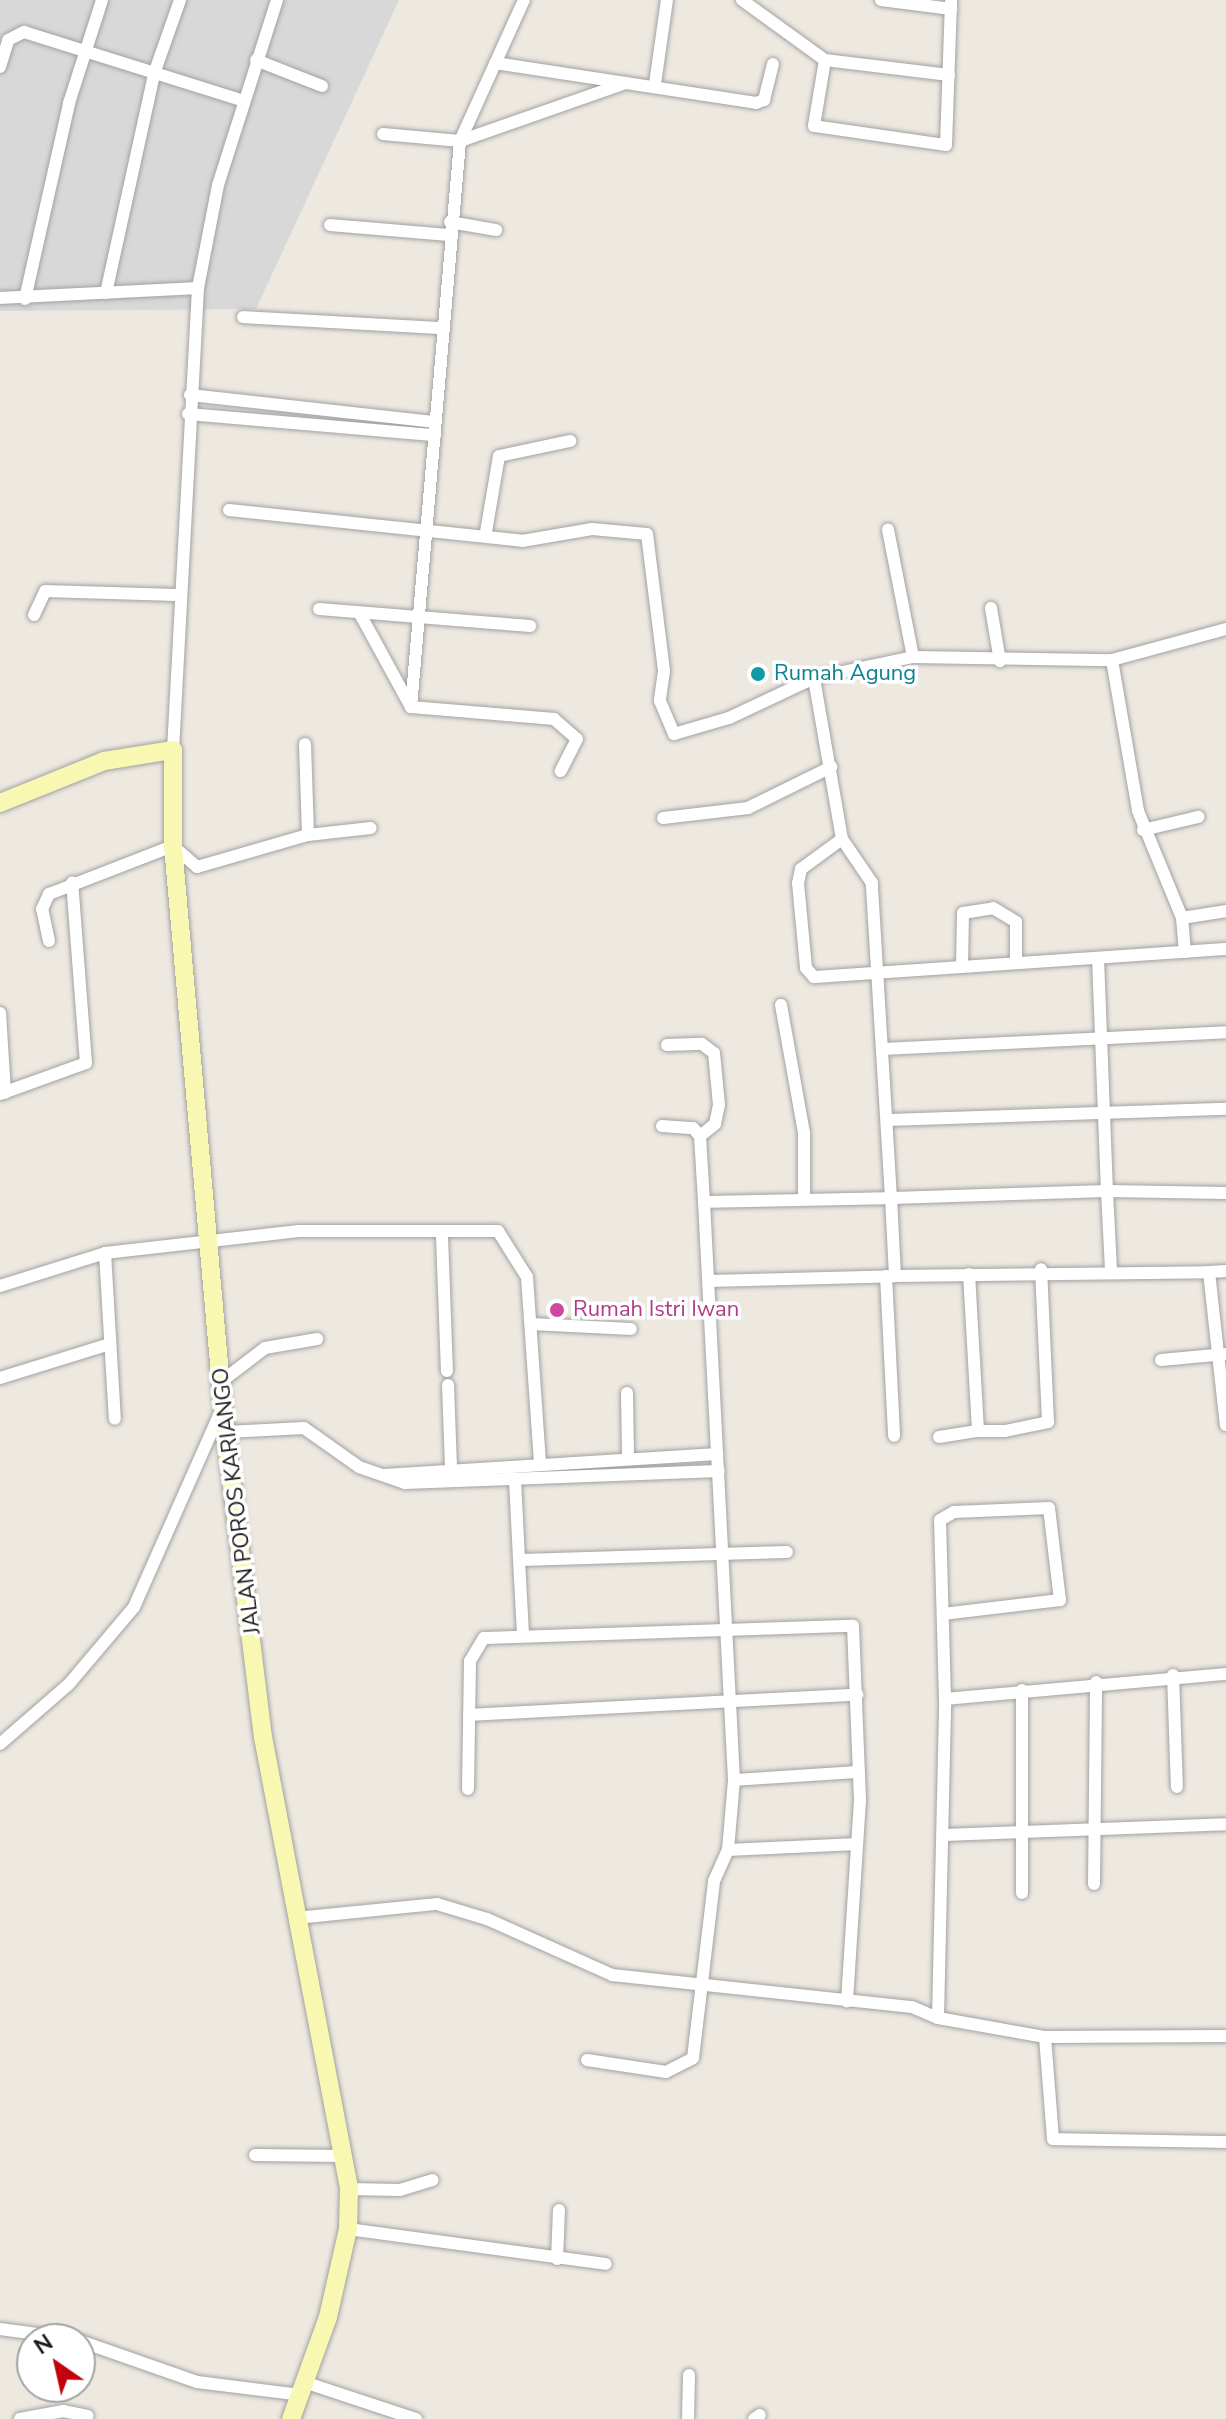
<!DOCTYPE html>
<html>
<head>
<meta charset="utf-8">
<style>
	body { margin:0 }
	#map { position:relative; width:1226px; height:2419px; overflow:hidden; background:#ede8e0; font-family:"Nunito Sans",sans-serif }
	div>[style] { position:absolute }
	.residential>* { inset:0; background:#d9d8d8 }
	.roads { filter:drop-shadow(0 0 2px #a2a2a2) drop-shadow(0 0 2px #a2a2a2) }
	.street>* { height:12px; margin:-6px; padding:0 6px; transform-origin:6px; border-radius:6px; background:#fff }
	.secondary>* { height:18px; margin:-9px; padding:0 9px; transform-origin:9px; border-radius:9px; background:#f8f8b2 }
	.dots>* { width:22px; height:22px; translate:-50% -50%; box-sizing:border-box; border:4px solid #fff; border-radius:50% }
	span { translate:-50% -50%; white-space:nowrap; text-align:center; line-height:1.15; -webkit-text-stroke:7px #fff; paint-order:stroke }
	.culture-label { font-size:22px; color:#0d838f }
	.left { translate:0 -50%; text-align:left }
	.hotel-label { font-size:22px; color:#b23c85 }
	.street-label { font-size:22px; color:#1b1b1b }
	.north { position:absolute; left:16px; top:2323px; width:80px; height:80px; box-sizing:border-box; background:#fff; border:2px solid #a4a4a4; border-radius:50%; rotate:326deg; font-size:22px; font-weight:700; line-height:32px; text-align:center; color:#1b1b1b }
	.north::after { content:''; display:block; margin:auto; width:28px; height:36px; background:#c4020d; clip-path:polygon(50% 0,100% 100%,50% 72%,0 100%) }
</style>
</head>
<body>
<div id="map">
	<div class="residential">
		<div style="clip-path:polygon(0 0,399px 0,256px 309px,0 311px)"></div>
	</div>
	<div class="roads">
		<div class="street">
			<div style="left:742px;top:0;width:102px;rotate:35.9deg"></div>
			<div style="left:825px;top:60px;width:67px;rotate:99.5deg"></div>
			<div style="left:814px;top:126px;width:133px;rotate:8.2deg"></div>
			<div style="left:946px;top:145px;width:145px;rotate:-88deg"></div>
			<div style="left:881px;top:0;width:71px;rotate:7.3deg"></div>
			<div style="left:256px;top:60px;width:71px;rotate:21.5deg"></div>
			<div style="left:825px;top:60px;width:125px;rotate:6.9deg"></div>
			<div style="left:495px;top:63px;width:264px;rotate:8.7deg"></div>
			<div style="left:756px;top:103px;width:9px;rotate:-21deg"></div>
			<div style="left:764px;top:100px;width:37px;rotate:-76deg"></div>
			<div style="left:0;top:67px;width:28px;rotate:-73deg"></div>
			<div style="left:8px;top:40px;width:18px;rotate:-27deg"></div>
			<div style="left:24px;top:32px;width:227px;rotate:17.4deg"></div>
			<div style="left:655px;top:84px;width:85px;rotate:-81.9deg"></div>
			<div style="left:383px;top:134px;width:77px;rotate:5.2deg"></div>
			<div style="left:460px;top:141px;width:176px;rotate:-19.3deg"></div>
			<div style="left:450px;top:222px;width:47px;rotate:9.9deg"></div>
			<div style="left:330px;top:225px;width:119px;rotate:4.8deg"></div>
			<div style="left:106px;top:293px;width:227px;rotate:-77.6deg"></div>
			<div style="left:155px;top:71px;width:75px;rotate:-70.6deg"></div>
			<div style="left:0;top:298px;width:198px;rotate:-2.9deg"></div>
			<div style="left:25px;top:299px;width:201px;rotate:-77.3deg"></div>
			<div style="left:69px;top:103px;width:108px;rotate:-72.2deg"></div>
			<div style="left:243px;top:317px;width:199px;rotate:3.2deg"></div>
			<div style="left:190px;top:395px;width:247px;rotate:6.3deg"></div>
			<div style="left:188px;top:414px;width:248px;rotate:4.9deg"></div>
			<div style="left:229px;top:510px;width:295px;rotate:6deg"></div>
			<div style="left:522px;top:541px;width:71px;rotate:-9.7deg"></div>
			<div style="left:592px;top:529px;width:55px;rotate:5.2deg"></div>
			<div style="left:647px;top:534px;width:138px;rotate:82.9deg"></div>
			<div style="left:664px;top:671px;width:30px;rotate:98deg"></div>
			<div style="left:660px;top:701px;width:36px;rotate:67deg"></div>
			<div style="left:674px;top:734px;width:57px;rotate:-16.2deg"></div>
			<div style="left:729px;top:718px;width:94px;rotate:-25.2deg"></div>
			<div style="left:814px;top:678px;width:101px;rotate:-12deg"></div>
			<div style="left:913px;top:657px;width:130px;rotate:-101.1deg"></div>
			<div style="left:486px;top:532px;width:77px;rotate:-80.3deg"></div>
			<div style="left:499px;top:456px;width:73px;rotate:-11.9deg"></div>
			<div style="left:991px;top:608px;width:54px;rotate:80.4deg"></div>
			<div style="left:319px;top:609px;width:212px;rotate:4.6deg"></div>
			<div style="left:360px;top:614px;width:106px;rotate:61.3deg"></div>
			<div style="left:34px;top:615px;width:26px;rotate:-65deg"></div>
			<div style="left:45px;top:591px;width:131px;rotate:1.7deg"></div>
			<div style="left:913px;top:657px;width:199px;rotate:0.9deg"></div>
			<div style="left:1112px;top:660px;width:118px;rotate:-15.2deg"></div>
			<div style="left:1112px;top:660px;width:153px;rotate:80.2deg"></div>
			<div style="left:1138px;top:811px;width:116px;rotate:67.6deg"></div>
			<div style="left:411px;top:707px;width:568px;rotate:-85.05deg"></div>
			<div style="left:460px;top:141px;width:155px;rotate:-65.6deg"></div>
			<div style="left:411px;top:707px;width:144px;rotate:4.8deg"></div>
			<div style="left:554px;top:719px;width:30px;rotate:41deg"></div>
			<div style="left:577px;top:739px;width:36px;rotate:117deg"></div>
			<div style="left:305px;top:744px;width:91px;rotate:88.1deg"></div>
			<div style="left:173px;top:750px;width:463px;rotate:-86.9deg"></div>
			<div style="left:198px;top:288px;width:105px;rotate:-79deg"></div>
			<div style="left:218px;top:185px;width:194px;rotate:-72.3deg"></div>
			<div style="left:663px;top:818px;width:86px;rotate:-6.7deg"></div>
			<div style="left:748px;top:808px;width:93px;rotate:-26.3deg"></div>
			<div style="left:1143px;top:830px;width:57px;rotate:-13.3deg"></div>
			<div style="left:842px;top:839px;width:51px;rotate:143.8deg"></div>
			<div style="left:801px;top:869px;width:14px;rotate:102deg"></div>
			<div style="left:798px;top:883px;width:85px;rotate:84.6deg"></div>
			<div style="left:806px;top:968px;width:12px;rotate:48deg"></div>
			<div style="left:814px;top:977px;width:413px;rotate:-3.9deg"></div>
			<div style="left:49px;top:941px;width:33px;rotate:-102deg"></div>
			<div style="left:42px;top:909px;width:17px;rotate:-65deg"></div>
			<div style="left:49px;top:894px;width:133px;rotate:-21.2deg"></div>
			<div style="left:173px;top:846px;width:32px;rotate:41deg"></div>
			<div style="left:197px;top:867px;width:116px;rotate:-16.1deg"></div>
			<div style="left:308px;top:835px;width:63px;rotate:-6.3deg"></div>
			<div style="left:1185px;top:952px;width:34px;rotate:-95deg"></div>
			<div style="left:1182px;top:918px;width:45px;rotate:-9deg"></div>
			<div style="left:1098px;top:958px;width:233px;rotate:87.8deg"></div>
			<div style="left:1107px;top:1191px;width:119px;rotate:1deg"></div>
			<div style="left:962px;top:966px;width:53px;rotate:-88.9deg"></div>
			<div style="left:963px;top:913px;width:30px;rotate:-9deg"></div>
			<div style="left:993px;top:908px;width:27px;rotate:31deg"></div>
			<div style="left:1016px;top:922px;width:41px;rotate:90deg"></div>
			<div style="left:781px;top:1005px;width:130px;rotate:79.8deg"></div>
			<div style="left:804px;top:1133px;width:64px;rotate:90deg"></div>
			<div style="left:0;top:1013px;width:80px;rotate:86.4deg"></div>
			<div style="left:667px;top:1045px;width:35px;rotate:-2deg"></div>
			<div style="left:702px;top:1044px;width:15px;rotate:37deg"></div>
			<div style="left:714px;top:1053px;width:52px;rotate:84.5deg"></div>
			<div style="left:719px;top:1105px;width:19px;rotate:102deg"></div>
			<div style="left:715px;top:1124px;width:19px;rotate:141deg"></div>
			<div style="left:700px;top:1136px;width:66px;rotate:86.5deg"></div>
			<div style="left:704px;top:1202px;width:187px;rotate:-1.2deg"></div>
			<div style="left:891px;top:1198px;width:316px;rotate:-93.5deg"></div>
			<div style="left:872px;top:883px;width:53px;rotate:-124.3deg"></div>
			<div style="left:842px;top:839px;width:163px;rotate:-99.9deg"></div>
			<div style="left:884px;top:1049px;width:342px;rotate:-2.8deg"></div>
			<div style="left:0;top:1094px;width:91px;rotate:-19.8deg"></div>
			<div style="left:86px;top:1063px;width:181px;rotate:-94.4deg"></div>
			<div style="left:888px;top:1120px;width:338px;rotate:-1.9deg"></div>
			<div style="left:662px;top:1126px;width:31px;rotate:4deg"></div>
			<div style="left:693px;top:1128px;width:11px;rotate:49deg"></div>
			<div style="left:442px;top:1236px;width:135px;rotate:87.9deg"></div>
			<div style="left:105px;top:1253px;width:166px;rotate:86.6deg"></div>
			<div style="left:1209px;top:1272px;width:17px;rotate:-3deg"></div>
			<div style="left:969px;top:1274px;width:157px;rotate:86.7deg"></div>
			<div style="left:978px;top:1431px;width:27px"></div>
			<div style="left:1005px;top:1431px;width:44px;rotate:-11.8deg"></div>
			<div style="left:1048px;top:1422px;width:153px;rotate:-92.6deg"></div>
			<div style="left:886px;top:1276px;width:160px;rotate:87.1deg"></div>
			<div style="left:895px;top:1276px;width:314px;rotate:-0.7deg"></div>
			<div style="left:1209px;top:1272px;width:154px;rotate:83.7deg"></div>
			<div style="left:709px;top:1281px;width:186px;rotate:-1.5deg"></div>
			<div style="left:895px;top:1276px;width:78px;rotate:-92.9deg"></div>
			<div style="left:891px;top:1198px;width:216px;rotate:-1.9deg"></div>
			<div style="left:1107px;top:1191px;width:80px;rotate:87.1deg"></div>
			<div style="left:0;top:1286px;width:110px;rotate:-17.4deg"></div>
			<div style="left:105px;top:1253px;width:195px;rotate:-6.5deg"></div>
			<div style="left:299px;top:1231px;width:199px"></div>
			<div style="left:498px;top:1231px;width:54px;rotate:57.8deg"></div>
			<div style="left:527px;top:1277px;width:185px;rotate:86deg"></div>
			<div style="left:532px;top:1324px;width:99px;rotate:2.9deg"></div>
			<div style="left:1161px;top:1360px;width:65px;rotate:-5.3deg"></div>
			<div style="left:0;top:1378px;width:115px;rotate:-17.2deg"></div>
			<div style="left:222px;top:1381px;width:54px;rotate:-37.5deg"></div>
			<div style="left:265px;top:1348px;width:53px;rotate:-9.8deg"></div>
			<div style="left:448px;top:1385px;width:81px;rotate:87.9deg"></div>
			<div style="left:627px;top:1393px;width:66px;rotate:89.1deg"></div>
			<div style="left:227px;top:1432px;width:77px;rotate:-3deg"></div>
			<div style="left:304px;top:1428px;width:67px;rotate:35.3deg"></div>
			<div style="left:359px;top:1467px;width:49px;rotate:19.2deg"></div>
			<div style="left:405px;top:1483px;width:314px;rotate:-2.2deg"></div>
			<div style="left:939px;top:1437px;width:39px;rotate:-9deg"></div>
			<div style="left:384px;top:1475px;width:334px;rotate:-3.6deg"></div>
			<div style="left:515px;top:1480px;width:80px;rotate:87.1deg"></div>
			<div style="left:519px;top:1560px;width:268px;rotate:-1.7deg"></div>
			<div style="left:519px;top:1560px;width:74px;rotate:86.9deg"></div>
			<div style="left:1173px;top:1675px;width:112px;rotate:88deg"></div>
			<div style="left:945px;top:1699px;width:282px;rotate:-5.1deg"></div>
			<div style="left:469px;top:1715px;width:389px;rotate:-3deg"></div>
			<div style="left:0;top:1744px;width:91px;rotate:-41deg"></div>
			<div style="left:69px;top:1684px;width:101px;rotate:-49.8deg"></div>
			<div style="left:134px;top:1607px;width:214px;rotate:-66.1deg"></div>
			<div style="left:734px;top:1780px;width:125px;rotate:-3.7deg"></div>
			<div style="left:468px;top:1789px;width:128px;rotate:-89.1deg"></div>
			<div style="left:470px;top:1661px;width:27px;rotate:-59deg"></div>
			<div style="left:484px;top:1638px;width:369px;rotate:-1.9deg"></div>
			<div style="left:853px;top:1626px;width:174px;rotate:87.7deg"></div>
			<div style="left:860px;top:1800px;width:202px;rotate:93.7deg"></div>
			<div style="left:944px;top:1835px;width:282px;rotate:-2.2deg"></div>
			<div style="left:728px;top:1850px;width:129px;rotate:-2.7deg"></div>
			<div style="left:1094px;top:1884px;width:202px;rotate:-89.4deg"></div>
			<div style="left:1022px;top:1893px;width:203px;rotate:-90deg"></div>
			<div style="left:296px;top:1918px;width:142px;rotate:-5.7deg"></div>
			<div style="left:437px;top:1904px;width:52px;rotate:16.7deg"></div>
			<div style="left:487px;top:1919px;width:137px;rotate:24.1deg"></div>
			<div style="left:612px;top:1975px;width:302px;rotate:6.1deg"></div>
			<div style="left:912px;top:2007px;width:28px;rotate:23deg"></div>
			<div style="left:938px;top:2018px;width:319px;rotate:-88.7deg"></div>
			<div style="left:945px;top:1699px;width:179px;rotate:-91.6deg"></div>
			<div style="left:940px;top:1520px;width:16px;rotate:-30deg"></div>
			<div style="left:954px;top:1512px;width:95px;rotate:-2.4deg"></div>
			<div style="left:1049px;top:1508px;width:93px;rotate:83.2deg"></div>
			<div style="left:1060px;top:1600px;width:118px;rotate:173.2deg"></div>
			<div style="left:938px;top:2018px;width:109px;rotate:10.1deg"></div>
			<div style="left:1045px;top:2037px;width:181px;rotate:-0.3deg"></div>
			<div style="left:1045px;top:2037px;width:102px;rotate:85.5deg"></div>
			<div style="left:1053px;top:2139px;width:173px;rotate:1deg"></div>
			<div style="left:587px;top:2060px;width:80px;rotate:8.6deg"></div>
			<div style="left:666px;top:2072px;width:30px;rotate:-27deg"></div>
			<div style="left:693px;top:2058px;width:178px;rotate:-83.2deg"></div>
			<div style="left:714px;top:1881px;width:34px;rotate:-66deg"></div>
			<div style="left:728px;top:1850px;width:70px;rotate:-85.1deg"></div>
			<div style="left:734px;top:1780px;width:579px;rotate:-92.97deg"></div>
			<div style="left:255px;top:2155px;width:88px;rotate:0.7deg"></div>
			<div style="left:349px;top:2189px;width:51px;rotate:1.1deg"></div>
			<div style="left:400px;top:2190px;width:34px;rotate:-17deg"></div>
			<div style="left:348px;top:2229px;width:260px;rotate:7.7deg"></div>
			<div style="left:557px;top:2259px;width:49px;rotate:-87.7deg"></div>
			<div style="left:0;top:2329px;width:75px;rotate:7.7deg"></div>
			<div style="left:80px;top:2341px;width:124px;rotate:19.3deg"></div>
			<div style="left:197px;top:2382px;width:106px;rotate:7.1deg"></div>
			<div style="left:307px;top:2383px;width:115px;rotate:18.3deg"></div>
			<div style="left:20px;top:2419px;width:44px;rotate:-10.5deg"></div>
			<div style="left:63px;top:2411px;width:25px;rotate:11deg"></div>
			<div style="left:688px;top:2419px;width:44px;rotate:-88.7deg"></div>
			<div style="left:754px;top:2419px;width:7px;rotate:-34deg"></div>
		</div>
		<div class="secondary">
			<div style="left:0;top:803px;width:112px;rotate:-22deg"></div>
			<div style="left:104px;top:761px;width:70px;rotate:-9.1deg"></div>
			<div style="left:173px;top:750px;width:96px;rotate:90deg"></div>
			<div style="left:173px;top:846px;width:576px;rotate:84.92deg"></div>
			<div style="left:224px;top:1420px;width:319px;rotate:83deg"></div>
			<div style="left:263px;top:1737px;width:460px;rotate:79.2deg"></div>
			<div style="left:349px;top:2189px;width:40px;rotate:91.4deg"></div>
			<div style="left:348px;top:2229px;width:90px;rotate:102.8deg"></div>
			<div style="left:328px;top:2317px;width:109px;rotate:109.9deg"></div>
		</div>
	</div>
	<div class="dots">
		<div style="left:758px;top:674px;background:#0f9aa8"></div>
		<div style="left:557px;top:1310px;background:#d1479c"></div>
	</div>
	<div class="culture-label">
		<span class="left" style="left:774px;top:674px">Rumah Agung</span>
	</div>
	<div class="hotel-label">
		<span class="left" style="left:573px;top:1310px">Rumah Istri Iwan</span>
	</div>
	<div class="street-label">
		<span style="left:237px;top:1501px;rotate:-97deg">JALAN POROS KARIANGO</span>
	</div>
	<div class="north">N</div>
</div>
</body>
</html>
